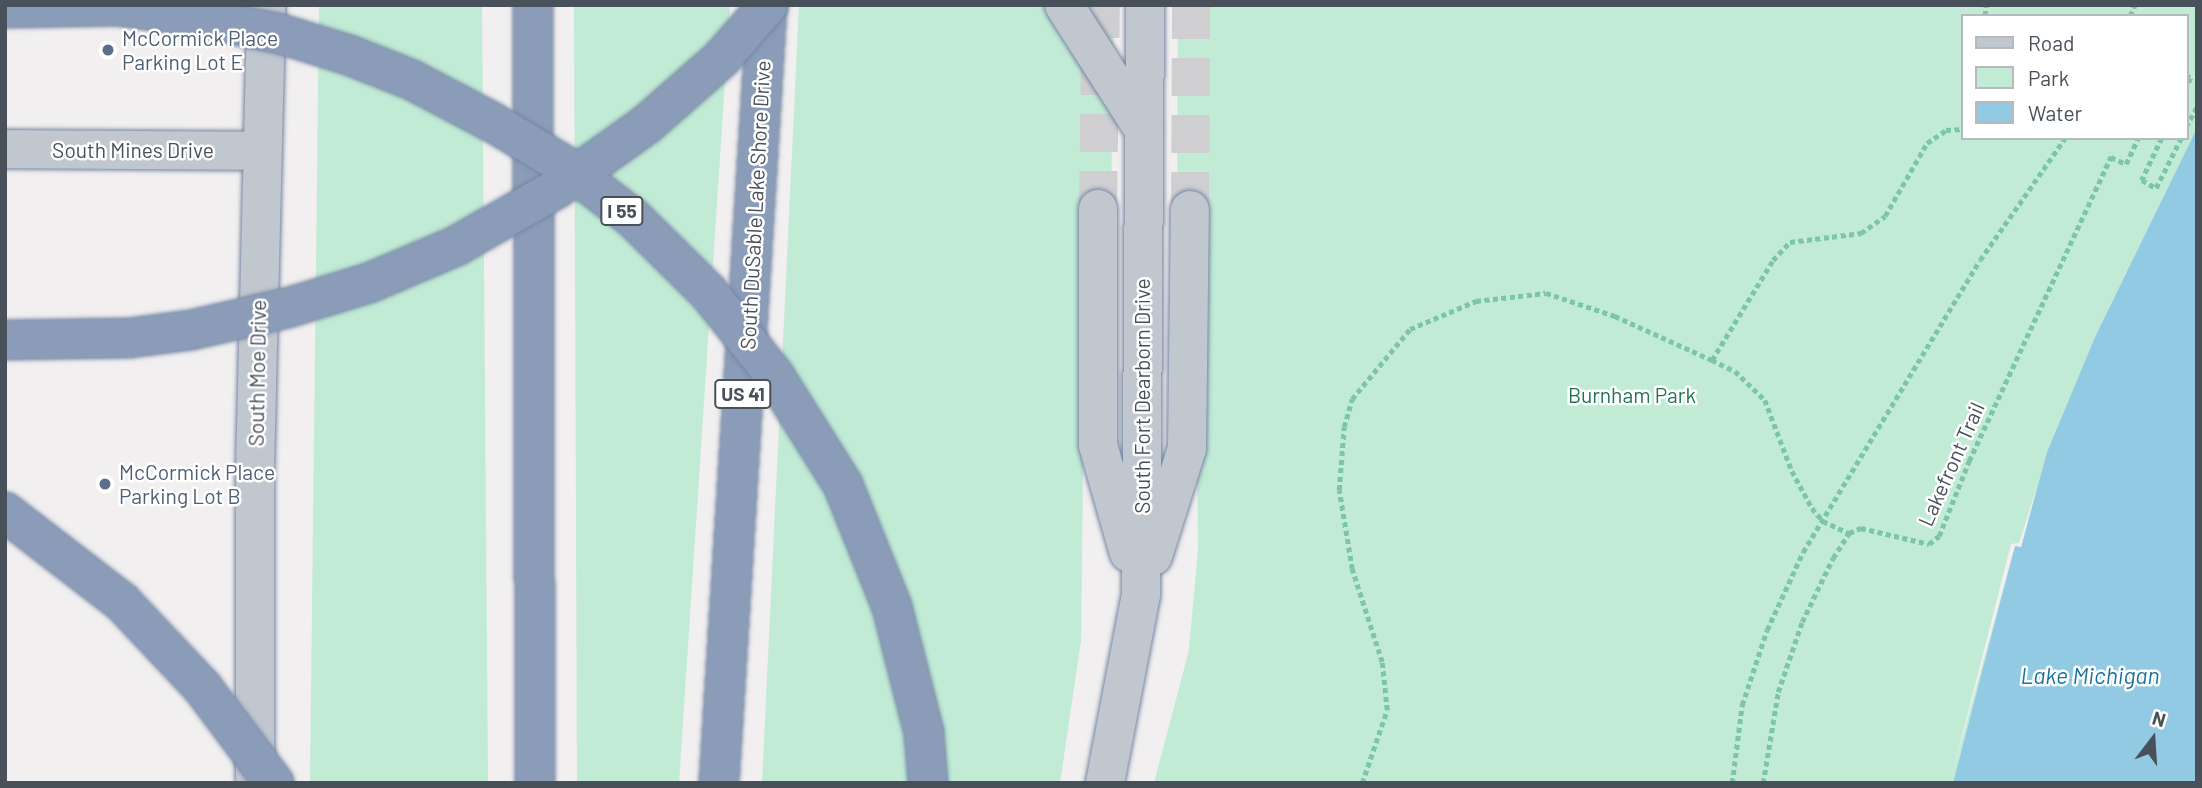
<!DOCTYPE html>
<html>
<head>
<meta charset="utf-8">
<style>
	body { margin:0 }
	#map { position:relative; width:2202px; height:788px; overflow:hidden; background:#f1efef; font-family:Barlow,sans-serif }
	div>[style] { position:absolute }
	.green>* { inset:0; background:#c1ebd5 }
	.water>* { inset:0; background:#92cae3 }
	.pier>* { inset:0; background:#f1efef }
	.minor-tunnel>* { height:38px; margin-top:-19px; transform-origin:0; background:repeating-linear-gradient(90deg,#cfcfd1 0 38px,transparent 0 57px) }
	.path>* { height:4.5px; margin-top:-2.25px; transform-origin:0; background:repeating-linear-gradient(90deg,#7cc5a9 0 5px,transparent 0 8.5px) }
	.roads { filter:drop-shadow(0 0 2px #7687a4) drop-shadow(0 0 2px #7687a4) }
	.minor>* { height:38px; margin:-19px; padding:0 19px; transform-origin:19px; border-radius:19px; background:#c0c7cf }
	.highway>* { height:38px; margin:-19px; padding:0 19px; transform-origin:19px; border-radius:19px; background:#8b9cb9 }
	.bridges { filter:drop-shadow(0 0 2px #7687a4) drop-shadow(0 0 2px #7687a4) }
	.highway-bridge>* { height:38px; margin:-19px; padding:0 19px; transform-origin:19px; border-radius:19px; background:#8b9cb9 }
	.dots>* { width:19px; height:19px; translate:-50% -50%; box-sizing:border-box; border:4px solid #fff; border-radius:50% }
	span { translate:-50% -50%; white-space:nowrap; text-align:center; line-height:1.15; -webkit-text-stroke:5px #fff; paint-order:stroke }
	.shield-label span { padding:2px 5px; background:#fff; border:2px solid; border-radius:5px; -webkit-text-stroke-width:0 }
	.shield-label { font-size:19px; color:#48505a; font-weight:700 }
	.service-label { font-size:21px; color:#4e5e75 }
	.left { translate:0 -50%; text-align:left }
	.street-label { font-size:21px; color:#48505a }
	.park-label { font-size:21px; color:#207553 }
	.water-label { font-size:23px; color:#1a739c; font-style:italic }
	.frame { position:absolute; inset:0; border:7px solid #48505a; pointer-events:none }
	.legend { position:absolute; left:1961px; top:14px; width:228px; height:126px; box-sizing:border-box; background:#fff; border:2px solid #b6b9bd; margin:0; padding:9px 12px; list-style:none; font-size:21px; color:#48505a }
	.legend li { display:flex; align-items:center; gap:14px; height:35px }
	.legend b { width:35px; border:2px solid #b6b9bd }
	.north { position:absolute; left:2118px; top:704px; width:70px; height:70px; -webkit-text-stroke:5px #fff; paint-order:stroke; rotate:17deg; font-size:19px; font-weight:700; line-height:28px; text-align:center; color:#48505a }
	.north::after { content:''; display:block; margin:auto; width:24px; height:32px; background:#48505a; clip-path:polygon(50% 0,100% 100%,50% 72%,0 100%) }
</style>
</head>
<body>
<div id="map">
	<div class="green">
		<div style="clip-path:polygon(319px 5px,482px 5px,488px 783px,310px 783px)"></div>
		<div style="clip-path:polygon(574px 5px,730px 5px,679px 783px,577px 783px)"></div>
		<div style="clip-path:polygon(799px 5px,1114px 5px,1111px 209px,1086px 209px,1081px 641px,1060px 783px,762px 783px)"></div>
		<div style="clip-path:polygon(evenodd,1178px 5px,2197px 5px,2197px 128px,2095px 337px,2047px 452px,2021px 547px,2015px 546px,1953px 783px,1154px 783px,1189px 650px,1198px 549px,1197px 448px,1177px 210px,1178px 5px,1962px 16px,2186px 16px,2186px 138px,1962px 138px,1962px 16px)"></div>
	</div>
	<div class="water">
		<div style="clip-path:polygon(2197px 128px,2197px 783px,1953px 783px,2015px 545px,2021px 547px,2047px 452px,2095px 337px)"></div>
	</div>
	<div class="pier">
		<div style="clip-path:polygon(2038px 483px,2021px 547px,2015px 546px,1950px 783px,2011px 544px,2019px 543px)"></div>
	</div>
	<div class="minor-tunnel">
		<div style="left:1098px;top:209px;width:204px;rotate:-89.2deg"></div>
		<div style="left:1190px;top:210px;width:205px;rotate:-89.7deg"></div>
	</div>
	<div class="path">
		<div style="left:1985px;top:16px;width:11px;rotate:-85deg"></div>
		<div style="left:2130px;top:16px;width:12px;rotate:-66deg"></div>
		<div style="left:2186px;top:75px;width:6px;rotate:31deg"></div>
		<div style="left:2191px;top:78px;width:11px;rotate:117deg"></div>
		<div style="left:2186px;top:127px;width:24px;rotate:-62deg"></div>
		<div style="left:2162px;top:138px;width:47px;rotate:115.5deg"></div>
		<div style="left:2142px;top:180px;width:16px;rotate:30deg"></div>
		<div style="left:2156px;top:188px;width:56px;rotate:-63.4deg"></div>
		<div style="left:1712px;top:360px;width:117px;rotate:-58.6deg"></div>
		<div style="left:1773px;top:260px;width:25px;rotate:-47deg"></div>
		<div style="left:1790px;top:242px;width:72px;rotate:-7.2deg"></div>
		<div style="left:1861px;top:233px;width:29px;rotate:-35deg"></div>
		<div style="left:1885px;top:216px;width:84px;rotate:-60.1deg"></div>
		<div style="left:1927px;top:143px;width:23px;rotate:-34deg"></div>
		<div style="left:1946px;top:130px;width:16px;rotate:-4deg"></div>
		<div style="left:1362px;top:783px;width:77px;rotate:-71.1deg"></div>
		<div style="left:1387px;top:710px;width:48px;rotate:-95.9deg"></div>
		<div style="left:1382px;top:662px;width:98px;rotate:-107.9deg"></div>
		<div style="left:1352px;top:569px;width:80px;rotate:-99.3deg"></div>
		<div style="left:1339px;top:490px;width:63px;rotate:-85.5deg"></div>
		<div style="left:1344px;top:427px;width:29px;rotate:-74deg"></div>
		<div style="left:1352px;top:399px;width:91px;rotate:-50.4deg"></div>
		<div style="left:1410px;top:329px;width:72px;rotate:-23deg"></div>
		<div style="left:1476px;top:301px;width:70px;rotate:-6.5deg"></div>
		<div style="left:1546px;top:293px;width:73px;rotate:18.4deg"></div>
		<div style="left:1615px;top:316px;width:107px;rotate:24.4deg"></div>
		<div style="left:1712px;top:360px;width:25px;rotate:26deg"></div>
		<div style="left:1735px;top:371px;width:42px;rotate:44deg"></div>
		<div style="left:1765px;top:400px;width:76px;rotate:69.2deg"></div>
		<div style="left:1792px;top:471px;width:42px;rotate:61.6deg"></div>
		<div style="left:1812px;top:508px;width:17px;rotate:50deg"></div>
		<div style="left:1823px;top:521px;width:29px;rotate:25deg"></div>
		<div style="left:1732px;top:783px;width:79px;rotate:-82.7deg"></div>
		<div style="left:1742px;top:705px;width:79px;rotate:-71.6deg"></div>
		<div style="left:1767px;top:630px;width:86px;rotate:-65.2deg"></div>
		<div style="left:1803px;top:552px;width:341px;rotate:-58.8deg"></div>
		<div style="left:1980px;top:260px;width:149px;rotate:-55.1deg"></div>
		<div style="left:1763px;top:783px;width:92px;rotate:-80.6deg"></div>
		<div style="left:1778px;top:692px;width:74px;rotate:-71.1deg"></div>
		<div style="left:1802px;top:622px;width:71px;rotate:-64.2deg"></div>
		<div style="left:1833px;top:558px;width:30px;rotate:-57deg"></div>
		<div style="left:1849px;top:533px;width:13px;rotate:-23deg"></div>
		<div style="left:1861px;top:528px;width:70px;rotate:13.2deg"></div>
		<div style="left:1929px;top:544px;width:13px;rotate:-39deg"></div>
		<div style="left:1939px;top:536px;width:81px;rotate:-68.2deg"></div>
		<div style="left:1969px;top:461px;width:336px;rotate:-65deg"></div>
		<div style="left:2111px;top:157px;width:17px;rotate:25deg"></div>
		<div style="left:2126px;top:164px;width:29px;rotate:-65deg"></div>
	</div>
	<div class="roads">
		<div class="minor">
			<div style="left:1064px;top:5px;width:148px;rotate:57.4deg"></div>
			<div style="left:5px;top:149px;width:257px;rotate:0.4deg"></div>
			<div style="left:1098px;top:209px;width:236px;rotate:90deg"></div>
			<div style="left:1098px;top:445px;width:112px;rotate:74deg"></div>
			<div style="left:1153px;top:556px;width:113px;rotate:-72.5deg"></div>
			<div style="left:1187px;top:448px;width:238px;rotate:-89.3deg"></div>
			<div style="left:255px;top:777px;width:308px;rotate:-90deg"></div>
			<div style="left:255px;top:469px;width:464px;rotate:-88.6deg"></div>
			<div style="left:1105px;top:783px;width:191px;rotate:-79.2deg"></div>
			<div style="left:1141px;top:595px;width:590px;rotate:-89.61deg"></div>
		</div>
		<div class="highway">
			<div style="left:533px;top:5px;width:778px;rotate:89.85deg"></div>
			<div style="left:719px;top:783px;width:779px;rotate:-86.47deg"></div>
		</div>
	</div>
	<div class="bridges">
		<div class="highway-bridge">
			<div style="left:5px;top:8px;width:112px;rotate:-1deg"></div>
			<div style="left:117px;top:6px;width:75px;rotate:7.7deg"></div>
			<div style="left:191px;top:16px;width:92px;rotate:11.3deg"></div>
			<div style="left:281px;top:34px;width:71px;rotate:17.2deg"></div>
			<div style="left:349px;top:55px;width:68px;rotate:21.6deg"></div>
			<div style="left:412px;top:80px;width:90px;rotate:27.7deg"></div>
			<div style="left:492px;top:122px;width:84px;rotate:30.8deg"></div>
			<div style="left:564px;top:165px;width:87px;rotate:37.5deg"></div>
			<div style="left:633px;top:218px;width:107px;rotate:44.6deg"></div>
			<div style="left:709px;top:293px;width:105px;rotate:51.6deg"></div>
			<div style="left:774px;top:375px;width:130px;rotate:57.9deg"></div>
			<div style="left:843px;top:485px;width:131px;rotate:68.1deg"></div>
			<div style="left:892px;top:607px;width:130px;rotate:75.7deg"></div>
			<div style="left:924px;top:733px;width:50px;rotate:85.4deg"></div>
			<div style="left:5px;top:340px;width:124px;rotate:-0.9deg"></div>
			<div style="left:129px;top:338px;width:63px;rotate:-7.4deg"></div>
			<div style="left:191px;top:330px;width:98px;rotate:-12.9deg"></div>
			<div style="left:287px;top:308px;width:86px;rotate:-17deg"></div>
			<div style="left:369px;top:283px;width:95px;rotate:-23deg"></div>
			<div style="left:456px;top:246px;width:115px;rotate:-29.7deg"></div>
			<div style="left:556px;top:189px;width:112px;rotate:-35.5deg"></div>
			<div style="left:647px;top:124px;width:100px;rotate:-41.3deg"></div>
			<div style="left:722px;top:58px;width:70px;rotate:-49deg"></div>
			<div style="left:5px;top:512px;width:148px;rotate:37.6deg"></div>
			<div style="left:122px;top:602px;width:118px;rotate:46.7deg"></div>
			<div style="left:203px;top:688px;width:119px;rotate:53.2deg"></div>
		</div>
	</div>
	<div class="dots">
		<div style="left:108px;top:50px;background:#5c6f8a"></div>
		<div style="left:105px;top:484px;background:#5c6f8a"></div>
	</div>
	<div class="shield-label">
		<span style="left:622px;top:211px">I 55</span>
		<span style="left:743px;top:394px">US 41</span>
	</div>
	<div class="service-label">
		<span class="left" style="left:122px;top:50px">McCormick Place<br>Parking Lot E</span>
		<span class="left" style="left:119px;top:484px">McCormick Place<br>Parking Lot B</span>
	</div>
	<div class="street-label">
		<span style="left:133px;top:150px">South Mines Drive</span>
		<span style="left:755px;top:205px;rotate:-87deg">South DuSable Lake Shore Drive</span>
		<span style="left:257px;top:373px;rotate:-89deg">South Moe Drive</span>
		<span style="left:1142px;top:396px;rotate:-90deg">South Fort Dearborn Drive</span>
		<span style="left:1951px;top:464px;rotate:-66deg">Lakefront Trail</span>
	</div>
	<div class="park-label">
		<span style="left:1632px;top:395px">Burnham Park</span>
	</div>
	<div class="water-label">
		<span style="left:2090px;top:675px">Lake Michigan</span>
	</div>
	<div class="frame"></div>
	<ul class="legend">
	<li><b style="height:9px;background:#c0c7cf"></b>Road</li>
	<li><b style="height:19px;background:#c1ebd5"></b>Park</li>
	<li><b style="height:19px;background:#92cae3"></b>Water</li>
	</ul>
	<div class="north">N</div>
</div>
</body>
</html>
